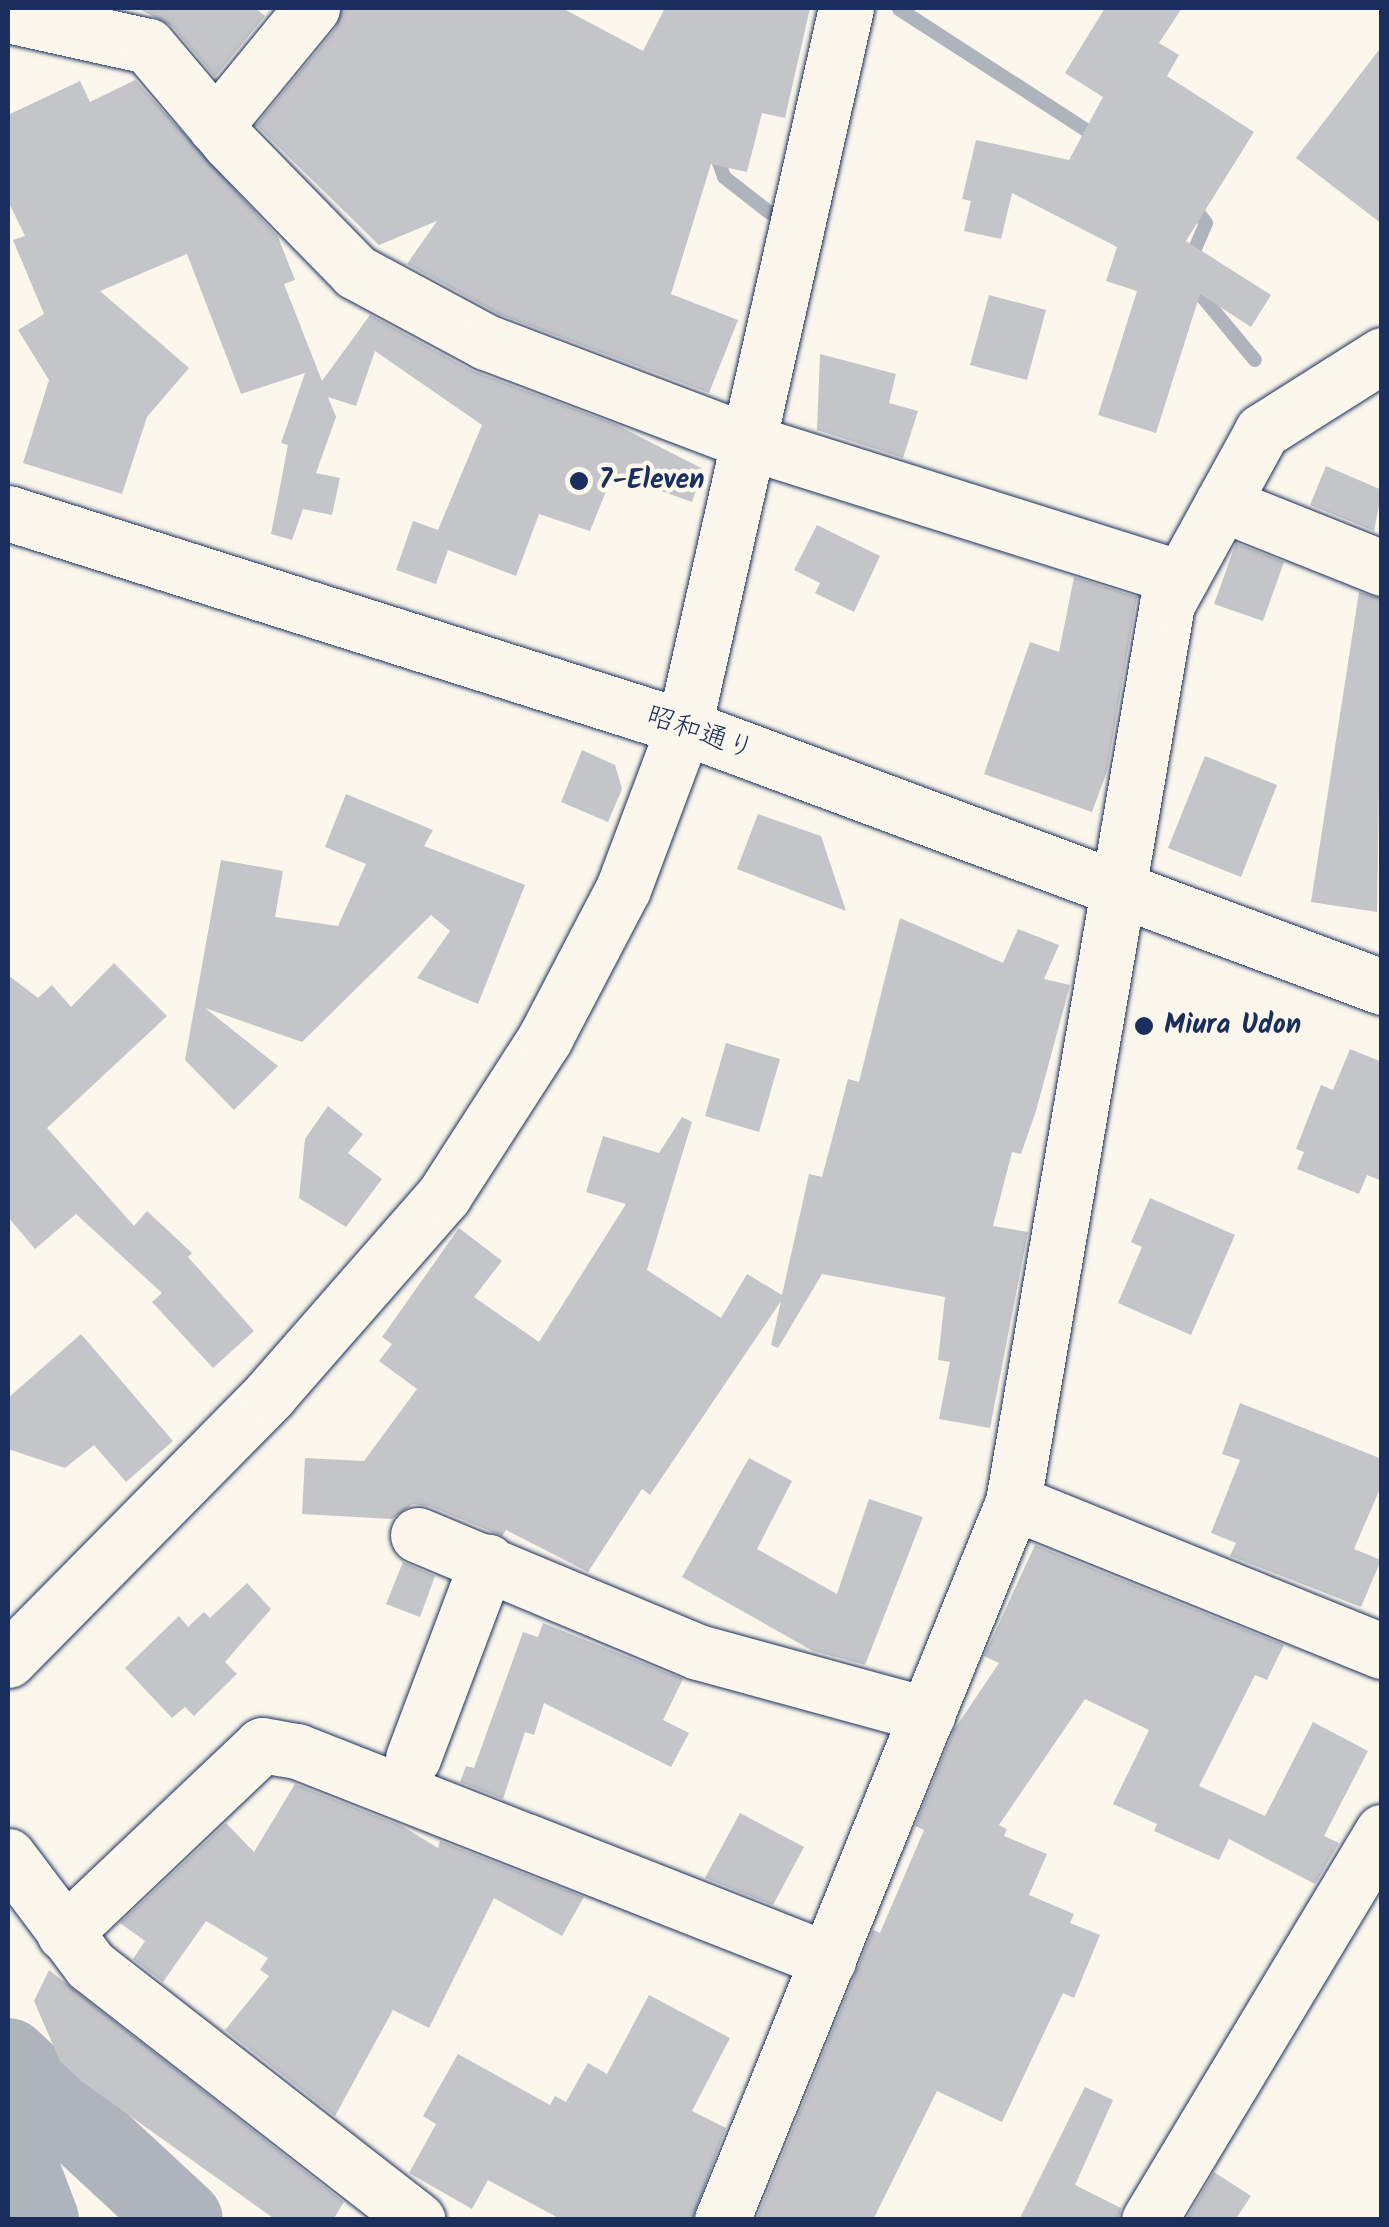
<!DOCTYPE html>
<html>
<head>
<meta charset="utf-8">
<style>
	body { margin:0 }
	#map { position:relative; width:1389px; height:2227px; overflow:hidden; background:#fbf7ec; font-family:Kalam,"Klee One",sans-serif }
	div>[style] { position:absolute }
	.stream>* { height:14px; margin:-7px; padding:0 7px; transform-origin:7px; border-radius:7px; background:#afb3bb }
	.river>* { height:82px; margin:-41px; padding:0 41px; transform-origin:41px; border-radius:41px; background:#afb3bb }
	.building>* { inset:0; background:#c3c5c9 }
	.roads { filter:drop-shadow(0 0 2px #1b2f5e) drop-shadow(0 0 2px #1b2f5e) }
	.minor>* { height:55px; margin:-27.5px; padding:0 27.5px; transform-origin:27.5px; border-radius:27.5px; background:#fbf7ec }
	.dots>* { width:28px; height:28px; translate:-50% -50%; box-sizing:border-box; border:5px solid #fbf7ec; border-radius:50% }
	span { translate:-50% -50%; white-space:nowrap; text-align:center; line-height:1.15; -webkit-text-stroke:9px #fbf7ec; paint-order:stroke }
	.poi-label { font-size:28px; color:#1b2f5e; font-weight:700 }
	.left { translate:0 -50%; text-align:left }
	.street-label { font-size:28px; color:#1b2f5e }
	.frame { position:absolute; inset:0; border:10px solid #1b2f5e; pointer-events:none }
</style>
</head>
<body>
<div id="map">
	<div class="stream">
		<div style="left:899px;top:9px;width:239px;rotate:32.9deg"></div>
		<div style="left:714px;top:149px;width:30px;rotate:70deg"></div>
		<div style="left:724px;top:177px;width:58px;rotate:38deg"></div>
		<div style="left:1189px;top:263px;width:43px;rotate:-67deg"></div>
		<div style="left:1206px;top:223px;width:25px;rotate:-127deg"></div>
		<div style="left:1191px;top:283px;width:100px;rotate:50.3deg"></div>
	</div>
	<div class="river">
		<div style="left:8px;top:2059px;width:237px;rotate:42.8deg"></div>
		<div style="left:8px;top:2141px;width:85px;rotate:69.2deg"></div>
	</div>
	<div class="building">
		<div style="clip-path:polygon(137px 8px,255px 8px,265px 16px,215px 77px,172px 26px)"></div>
		<div style="clip-path:polygon(342px 8px,562px 8px,643px 51px,665px 8px,810px 8px,785px 118px,762px 113px,747px 172px,711px 164px,671px 294px,738px 320px,709px 393px,499px 314px,407px 264px,437px 221px,379px 245px,256px 125px,336px 28px)"></div>
		<div style="clip-path:polygon(1105px 8px,1182px 8px,1159px 43px,1179px 55px,1167px 76px,1254px 132px,1186px 241px,1271px 295px,1251px 327px,1200px 294px,1156px 433px,1098px 415px,1137px 291px,1106px 281px,1117px 247px,1012px 193px,1001px 239px,964px 231px,971px 201px,962px 199px,976px 140px,1069px 160px,1103px 97px,1065px 73px)"></div>
		<div style="clip-path:polygon(1382px 46px,1382px 224px,1296px 158px)"></div>
		<div style="clip-path:polygon(135px 80px,278px 237px,295px 280px,284px 284px,322px 381px,370px 315px,471px 370px,615px 424px,703px 469px,692px 502px,613px 474px,590px 531px,539px 514px,516px 576px,448px 550px,436px 584px,396px 570px,413px 521px,438px 530px,482px 425px,375px 351px,356px 406px,328px 397px,336px 417px,316px 473px,340px 478px,332px 515px,303px 509px,292px 540px,271px 534px,288px 445px,281px 443px,305px 373px,241px 394px,187px 254px,100px 291px,189px 368px,147px 417px,122px 494px,23px 463px,49px 380px,18px 330px,44px 314px,13px 240px,25px 236px,8px 201px,8px 115px,80px 81px,90px 102px)"></div>
		<div style="clip-path:polygon(989px 295px,1046px 310px,1027px 380px,970px 365px)"></div>
		<div style="clip-path:polygon(820px 354px,896px 374px,889px 403px,918px 411px,903px 458px,817px 430px)"></div>
		<div style="clip-path:polygon(1326px 466px,1382px 490px,1374px 531px,1310px 505px)"></div>
		<div style="clip-path:polygon(817px 525px,880px 556px,854px 612px,815px 593px,820px 583px,794px 570px)"></div>
		<div style="clip-path:polygon(1236px 543px,1284px 562px,1263px 621px,1214px 604px)"></div>
		<div style="clip-path:polygon(1074px 577px,1137px 597px,1107px 771px,1092px 812px,984px 774px,1030px 642px,1059px 652px)"></div>
		<div style="clip-path:polygon(1359px 592px,1382px 598px,1377px 912px,1311px 902px)"></div>
		<div style="clip-path:polygon(582px 750px,615px 765px,622px 789px,608px 822px,561px 802px)"></div>
		<div style="clip-path:polygon(1205px 756px,1277px 785px,1241px 877px,1168px 848px)"></div>
		<div style="clip-path:polygon(346px 794px,433px 830px,424px 846px,525px 885px,478px 1004px,417px 978px,450px 931px,431px 915px,302px 1042px,205px 1008px,278px 1066px,234px 1110px,185px 1060px,221px 860px,283px 871px,275px 917px,338px 926px,366px 864px,325px 847px)"></div>
		<div style="clip-path:polygon(758px 814px,821px 836px,846px 911px,737px 869px)"></div>
		<div style="clip-path:polygon(900px 918px,1003px 963px,1018px 929px,1059px 945px,1044px 979px,1070px 985px,1036px 1111px,1021px 1154px,1012px 1152px,993px 1226px,1028px 1232px,990px 1428px,939px 1419px,950px 1362px,938px 1360px,945px 1297px,822px 1274px,778px 1348px,771px 1345px,781px 1301px,650px 1495px,642px 1489px,588px 1572px,506px 1530px,502px 1536px,429px 1506px,413px 1504px,392px 1519px,302px 1514px,305px 1458px,364px 1461px,417px 1389px,379px 1361px,392px 1344px,382px 1337px,459px 1228px,502px 1261px,474px 1297px,539px 1342px,626px 1204px,586px 1192px,603px 1136px,659px 1153px,682px 1117px,692px 1122px,647px 1270px,721px 1318px,747px 1274px,782px 1295px,809px 1174px,822px 1177px,848px 1079px,859px 1082px)"></div>
		<div style="clip-path:polygon(114px 963px,167px 1016px,47px 1128px,134px 1226px,147px 1211px,192px 1253px,188px 1257px,254px 1331px,213px 1368px,152px 1302px,162px 1293px,76px 1214px,35px 1249px,8px 1217px,8px 975px,38px 998px,52px 985px,71px 1007px)"></div>
		<div style="clip-path:polygon(726px 1043px,780px 1059px,759px 1132px,705px 1116px)"></div>
		<div style="clip-path:polygon(1350px 1049px,1382px 1062px,1382px 1181px,1367px 1175px,1359px 1194px,1297px 1169px,1304px 1152px,1296px 1149px,1321px 1085px,1333px 1090px)"></div>
		<div style="clip-path:polygon(328px 1106px,363px 1134px,348px 1153px,382px 1179px,346px 1227px,299px 1198px,305px 1139px)"></div>
		<div style="clip-path:polygon(1150px 1198px,1235px 1235px,1191px 1335px,1118px 1303px,1142px 1247px,1131px 1242px)"></div>
		<div style="clip-path:polygon(81px 1334px,173px 1441px,126px 1482px,94px 1445px,65px 1468px,8px 1449px,8px 1398px)"></div>
		<div style="clip-path:polygon(1240px 1403px,1382px 1459px,1382px 1484px,1354px 1549px,1381px 1560px,1361px 1607px,1230px 1556px,1236px 1543px,1211px 1533px,1240px 1460px,1222px 1454px)"></div>
		<div style="clip-path:polygon(749px 1458px,792px 1481px,757px 1549px,837px 1594px,869px 1499px,923px 1517px,865px 1665px,813px 1651px,682px 1577px)"></div>
		<div style="clip-path:polygon(1035px 1545px,1284px 1645px,1267px 1680px,1255px 1675px,1199px 1786px,1265px 1816px,1313px 1722px,1368px 1751px,1324px 1836px,1339px 1843px,1315px 1884px,1229px 1839px,1219px 1860px,1154px 1831px,1157px 1824px,1113px 1804px,1149px 1730px,1085px 1699px,999px 1825px,1007px 1829px,1004px 1836px,1047px 1854px,1029px 1895px,1074px 1914px,1070px 1923px,1100px 1935px,1074px 1998px,1063px 1993px,1002px 2122px,937px 2091px,873px 2220px,756px 2220px,873px 1930px,880px 1933px,924px 1830px,915px 1826px,954px 1730px,999px 1663px,984px 1656px)"></div>
		<div style="clip-path:polygon(403px 1562px,435px 1576px,420px 1617px,386px 1604px)"></div>
		<div style="clip-path:polygon(247px 1583px,271px 1609px,225px 1662px,237px 1674px,194px 1716px,185px 1707px,172px 1718px,125px 1668px,179px 1616px,188px 1627px,204px 1612px,210px 1618px)"></div>
		<div style="clip-path:polygon(543px 1623px,683px 1679px,663px 1720px,689px 1733px,671px 1767px,544px 1703px,534px 1735px,525px 1732px,503px 1799px,460px 1782px,466px 1766px,474px 1768px,523px 1632px,538px 1637px)"></div>
		<div style="clip-path:polygon(295px 1784px,402px 1826px,438px 1848px,440px 1841px,584px 1897px,562px 1936px,494px 1898px,429px 2028px,393px 2010px,335px 2116px,225px 2030px,269px 1976px,260px 1970px,268px 1958px,206px 1921px,163px 1982px,133px 1959px,145px 1941px,120px 1923px,226px 1823px,254px 1852px)"></div>
		<div style="clip-path:polygon(740px 1813px,804px 1847px,773px 1905px,705px 1878px)"></div>
		<div style="clip-path:polygon(49px 1970px,344px 2202px,333px 2220px,276px 2220px,81px 2081px,60px 2061px,34px 2001px)"></div>
		<div style="clip-path:polygon(649px 1995px,730px 2038px,692px 2111px,726px 2128px,692px 2220px,562px 2220px,488px 2180px,472px 2209px,409px 2173px,436px 2124px,423px 2116px,458px 2054px,550px 2105px,555px 2096px,566px 2102px,588px 2063px,607px 2074px)"></div>
		<div style="clip-path:polygon(1085px 2087px,1113px 2100px,1075px 2185px,1121px 2208px,1118px 2220px,1019px 2220px)"></div>
		<div style="clip-path:polygon(1214px 2172px,1251px 2196px,1235px 2220px,1186px 2220px)"></div>
	</div>
	<div class="roads">
		<div class="minor">
			<div style="left:8px;top:15px;width:143px;rotate:12.5deg"></div>
			<div style="left:148px;top:46px;width:126px;rotate:49.8deg"></div>
			<div style="left:229px;top:142px;width:182px;rotate:45.7deg"></div>
			<div style="left:356px;top:272px;width:148px;rotate:28.3deg"></div>
			<div style="left:486px;top:342px;width:281px;rotate:20.8deg"></div>
			<div style="left:749px;top:442px;width:453px;rotate:17.5deg"></div>
			<div style="left:215px;top:126px;width:153px;rotate:-50.6deg"></div>
			<div style="left:1222px;top:504px;width:172px;rotate:21.8deg"></div>
			<div style="left:8px;top:513px;width:709px;rotate:17.57deg"></div>
			<div style="left:684px;top:727px;width:745px;rotate:20.43deg"></div>
			<div style="left:1013px;top:1502px;width:398px;rotate:22deg"></div>
			<div style="left:418px;top:1535px;width:303px;rotate:22.7deg"></div>
			<div style="left:698px;top:1652px;width:238px;rotate:15.3deg"></div>
			<div style="left:8px;top:1660px;width:373px;rotate:-45.4deg"></div>
			<div style="left:270px;top:1394px;width:264px;rotate:-48.8deg"></div>
			<div style="left:444px;top:1195px;width:187px;rotate:-57.2deg"></div>
			<div style="left:545px;top:1038px;width:168px;rotate:-62.4deg"></div>
			<div style="left:623px;top:889px;width:173px;rotate:-69.4deg"></div>
			<div style="left:684px;top:727px;width:737px;rotate:-77.3deg"></div>
			<div style="left:413px;top:1758px;width:210px;rotate:-69.3deg"></div>
			<div style="left:8px;top:1856px;width:136px;rotate:53deg"></div>
			<div style="left:90px;top:1965px;width:415px;rotate:37.9deg"></div>
			<div style="left:64px;top:1933px;width:273px;rotate:-43.5deg"></div>
			<div style="left:262px;top:1745px;width:36px;rotate:10deg"></div>
			<div style="left:297px;top:1751px;width:571px;rotate:21.48deg"></div>
			<div style="left:722px;top:2220px;width:775px;rotate:-67.94deg"></div>
			<div style="left:1013px;top:1502px;width:911px;rotate:-80.27deg"></div>
			<div style="left:1167px;top:604px;width:197px;rotate:-61.2deg"></div>
			<div style="left:1262px;top:431px;width:142px;rotate:-32.3deg"></div>
			<div style="left:1149px;top:2220px;width:453px;rotate:-59deg"></div>
		</div>
	</div>
	<div class="dots">
		<div style="left:579px;top:481px;background:#1b2f5e"></div>
		<div style="left:1144px;top:1026px;background:#1b2f5e"></div>
	</div>
	<div class="poi-label">
		<span class="left" style="left:599px;top:481px">7-Eleven</span>
		<span class="left" style="left:1164px;top:1026px">Miura Udon</span>
	</div>
	<div class="street-label">
		<span style="left:700px;top:734px;rotate:19deg">昭和通り</span>
	</div>
	<div class="frame"></div>
</div>
</body>
</html>
